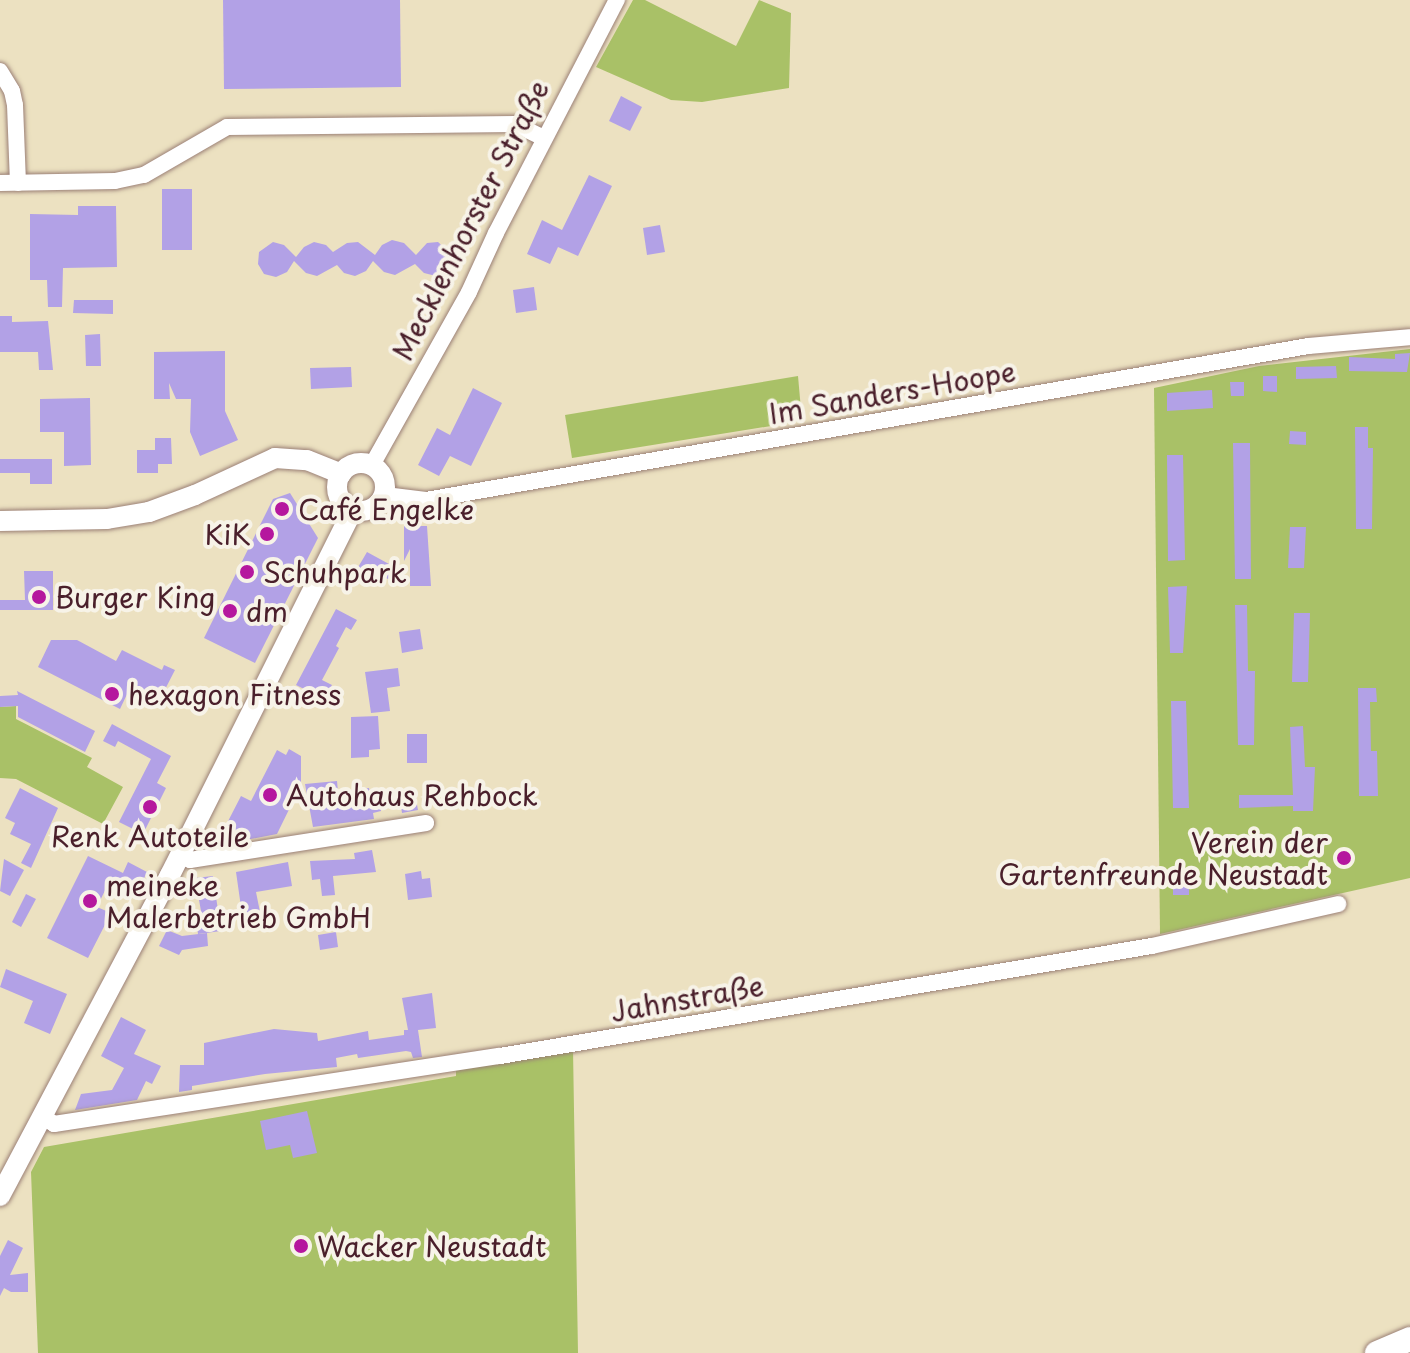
<!DOCTYPE html>
<html>
<head>
<meta charset="utf-8">
<style>
	body { margin:0 }
	#map { position:relative; width:1410px; height:1353px; overflow:hidden; background:#ece1c1; font-family:"Playpen Sans",sans-serif }
	div>[style] { position:absolute }
	.green>* { inset:0; background:#a9c167 }
	.building>* { inset:0; background:#b2a1e6 }
	.roads { filter:drop-shadow(0 0 2px #9b8076) drop-shadow(0 0 2px #9b8076) }
	.minor>* { height:16px; margin:-8px; padding:0 8px; transform-origin:8px; border-radius:8px; background:#fff }
	.major>* { height:20px; margin:-10px; padding:0 10px; transform-origin:10px; border-radius:10px; background:#fff }
	.major>.ring { margin:-10px; padding:0; box-sizing:content-box; background:none; border:20px solid #fff; border-radius:50% }
	.highway>* { height:24px; margin:-12px; padding:0 12px; transform-origin:12px; border-radius:12px; background:#fff }
	.dots>* { width:22px; height:22px; translate:-50% -50%; box-sizing:border-box; border:4px solid #f7f3e8; border-radius:50% }
	span { translate:-50% -50%; white-space:nowrap; text-align:center; line-height:1.15; -webkit-text-stroke:8px #f7f3e8; paint-order:stroke }
	.street-label { font-size:28px; color:#4a1f2b }
	.poi-label { font-size:28px; color:#4a1f2b }
	.left { translate:0 -50%; text-align:left }
	.right { translate:-100% -50%; text-align:right }
</style>
</head>
<body>
<div id="map">
	<div class="green">
		<div style="clip-path:polygon(633px 0,645px 0,736px 46px,759px 0,791px 13px,789px 88px,702px 102px,671px 100px,596px 67px)"></div>
		<div style="clip-path:polygon(1410px 349px,1410px 878px,1160px 934px,1154px 388px,1259px 366px)"></div>
		<div style="clip-path:polygon(798px 376px,802px 421px,572px 458px,565px 415px)"></div>
		<div style="clip-path:polygon(16px 706px,16px 719px,92px 758px,87px 767px,123px 787px,103px 824px,16px 779px,0 778px,0 707px)"></div>
		<div style="clip-path:polygon(573px 1049px,578px 1353px,38px 1353px,31px 1172px,44px 1147px,456px 1076px,456px 1069px)"></div>
	</div>
	<div class="building">
		<div style="clip-path:polygon(223px 0,400px 0,401px 87px,224px 89px)"></div>
		<div style="clip-path:polygon(621px 96px,642px 107px,630px 131px,609px 121px)"></div>
		<div style="clip-path:polygon(589px 175px,612px 186px,578px 256px,558px 247px,550px 264px,527px 254px,542px 220px,562px 230px)"></div>
		<div style="clip-path:polygon(162px 189px,192px 189px,192px 250px,162px 250px)"></div>
		<div style="clip-path:polygon(78px 206px,116px 206px,117px 267px,63px 268px,62px 307px,48px 307px,47px 280px,30px 280px,30px 214px,78px 215px)"></div>
		<div style="clip-path:polygon(660px 225px,665px 252px,647px 255px,643px 228px)"></div>
		<div style="clip-path:polygon(392px 240px,404px 243px,416px 255px,427px 243px,438px 242px,451px 254px,450px 266px,436px 276px,424px 273px,415px 264px,395px 275px,384px 272px,373px 261px,366px 271px,355px 276px,344px 273px,337px 265px,317px 276px,306px 273px,294px 261px,287px 272px,276px 277px,264px 274px,258px 264px,259px 252px,273px 242px,284px 245px,296px 257px,304px 247px,314px 242px,326px 245px,333px 252px,347px 243px,358px 242px,375px 255px,382px 245px)"></div>
		<div style="clip-path:polygon(534px 287px,537px 310px,516px 313px,513px 290px)"></div>
		<div style="clip-path:polygon(74px 300px,113px 300px,113px 314px,73px 313px)"></div>
		<div style="clip-path:polygon(0 316px,12px 316px,12px 322px,48px 321px,53px 370px,39px 370px,38px 352px,0 352px)"></div>
		<div style="clip-path:polygon(100px 334px,101px 366px,86px 366px,85px 335px)"></div>
		<div style="clip-path:polygon(225px 351px,225px 411px,238px 440px,200px 456px,190px 432px,191px 399px,176px 399px,169px 383px,170px 399px,154px 399px,154px 352px)"></div>
		<div style="clip-path:polygon(1410px 353px,1407px 372px,1349px 371px,1349px 357px,1395px 359px,1395px 354px)"></div>
		<div style="clip-path:polygon(1336px 366px,1337px 378px,1296px 379px,1296px 367px)"></div>
		<div style="clip-path:polygon(351px 367px,352px 387px,311px 389px,310px 368px)"></div>
		<div style="clip-path:polygon(1263px 376px,1277px 376px,1277px 392px,1263px 391px)"></div>
		<div style="clip-path:polygon(1230px 382px,1244px 382px,1244px 396px,1231px 396px)"></div>
		<div style="clip-path:polygon(473px 388px,502px 403px,471px 466px,450px 456px,439px 476px,418px 465px,437px 428px,450px 435px)"></div>
		<div style="clip-path:polygon(1212px 390px,1213px 408px,1167px 411px,1167px 393px)"></div>
		<div style="clip-path:polygon(90px 398px,91px 465px,64px 466px,64px 432px,40px 432px,40px 399px)"></div>
		<div style="clip-path:polygon(1355px 427px,1368px 427px,1368px 448px,1373px 448px,1372px 529px,1356px 529px)"></div>
		<div style="clip-path:polygon(1290px 431px,1306px 432px,1306px 445px,1289px 444px)"></div>
		<div style="clip-path:polygon(155px 438px,171px 438px,172px 464px,158px 464px,158px 473px,137px 473px,137px 450px,155px 450px)"></div>
		<div style="clip-path:polygon(1233px 443px,1250px 443px,1251px 579px,1235px 579px)"></div>
		<div style="clip-path:polygon(1167px 455px,1183px 455px,1185px 560px,1168px 561px)"></div>
		<div style="clip-path:polygon(0 459px,52px 459px,52px 484px,30px 484px,30px 473px,0 473px)"></div>
		<div style="clip-path:polygon(290px 493px,318px 538px,255px 663px,204px 638px,273px 499px)"></div>
		<div style="clip-path:polygon(404px 526px,427px 526px,431px 586px,410px 586px,410px 549px,404px 561px)"></div>
		<div style="clip-path:polygon(1290px 527px,1306px 527px,1304px 568px,1288px 568px)"></div>
		<div style="clip-path:polygon(367px 552px,400px 570px,394px 582px,380px 575px,377px 581px,357px 569px)"></div>
		<div style="clip-path:polygon(24px 571px,53px 571px,53px 610px,0 610px,0 600px,25px 600px)"></div>
		<div style="clip-path:polygon(1187px 586px,1183px 653px,1170px 653px,1168px 587px)"></div>
		<div style="clip-path:polygon(1235px 605px,1247px 605px,1248px 671px,1255px 671px,1254px 745px,1238px 745px)"></div>
		<div style="clip-path:polygon(336px 609px,357px 620px,351px 630px,346px 627px,336px 646px,339px 648px,322px 680px,332px 685px,324px 700px,318px 702px,310px 698px,312px 693px,296px 685px)"></div>
		<div style="clip-path:polygon(1294px 613px,1310px 613px,1308px 682px,1292px 682px)"></div>
		<div style="clip-path:polygon(420px 629px,423px 649px,402px 653px,399px 632px)"></div>
		<div style="clip-path:polygon(51px 640px,77px 640px,116px 661px,122px 650px,162px 670px,164px 665px,175px 670px,157px 705px,129px 690px,120px 709px,38px 667px)"></div>
		<div style="clip-path:polygon(398px 668px,400px 686px,387px 688px,390px 711px,371px 713px,365px 672px)"></div>
		<div style="clip-path:polygon(1358px 688px,1376px 688px,1377px 702px,1370px 702px,1371px 751px,1377px 751px,1378px 796px,1359px 796px)"></div>
		<div style="clip-path:polygon(17px 691px,95px 731px,85px 752px,18px 717px,18px 706px,0 707px,0 696px,18px 695px)"></div>
		<div style="clip-path:polygon(1171px 701px,1186px 701px,1189px 808px,1173px 808px)"></div>
		<div style="clip-path:polygon(378px 716px,380px 749px,369px 750px,369px 757px,351px 758px,351px 717px)"></div>
		<div style="clip-path:polygon(112px 724px,171px 756px,157px 783px,166px 788px,143px 834px,119px 822px,151px 759px,118px 741px,115px 747px,103px 741px)"></div>
		<div style="clip-path:polygon(1303px 726px,1305px 767px,1315px 767px,1313px 811px,1293px 811px,1293px 806px,1239px 808px,1239px 795px,1293px 795px,1290px 727px)"></div>
		<div style="clip-path:polygon(407px 734px,427px 734px,427px 763px,407px 763px)"></div>
		<div style="clip-path:polygon(289px 749px,301px 756px,301px 785px,277px 834px,230px 843px,223px 831px,241px 796px,251px 801px,277px 750px,286px 755px)"></div>
		<div style="clip-path:polygon(337px 781px,338px 792px,369px 788px,371px 799px,379px 798px,381px 811px,373px 813px,374px 819px,313px 827px,305px 784px)"></div>
		<div style="clip-path:polygon(20px 788px,58px 808px,31px 868px,21px 863px,31px 844px,10px 834px,15px 823px,5px 818px)"></div>
		<div style="clip-path:polygon(414px 789px,418px 810px,402px 813px,399px 792px)"></div>
		<div style="clip-path:polygon(372px 850px,376px 872px,333px 876px,335px 895px,322px 896px,320px 879px,312px 880px,310px 861px,355px 859px,354px 853px)"></div>
		<div style="clip-path:polygon(88px 856px,123px 873px,128px 862px,147px 872px,137px 893px,110px 880px,97px 907px,111px 913px,88px 958px,47px 938px)"></div>
		<div style="clip-path:polygon(4px 859px,24px 870px,10px 896px,0 891px)"></div>
		<div style="clip-path:polygon(288px 862px,292px 886px,256px 892px,260px 912px,242px 914px,236px 872px)"></div>
		<div style="clip-path:polygon(421px 871px,422px 879px,430px 878px,432px 897px,408px 900px,405px 874px)"></div>
		<div style="clip-path:polygon(213px 876px,221px 931px,198px 934px,195px 912px,201px 911px,195px 878px)"></div>
		<div style="clip-path:polygon(1173px 881px,1189px 881px,1189px 895px,1173px 895px)"></div>
		<div style="clip-path:polygon(26px 894px,36px 899px,21px 927px,12px 922px)"></div>
		<div style="clip-path:polygon(167px 930px,182px 936px,207px 933px,208px 946px,182px 950px,179px 955px,159px 946px)"></div>
		<div style="clip-path:polygon(336px 932px,338px 947px,320px 950px,318px 935px)"></div>
		<div style="clip-path:polygon(6px 969px,67px 994px,50px 1034px,24px 1023px,33px 1001px,0 987px)"></div>
		<div style="clip-path:polygon(432px 993px,436px 1028px,418px 1030px,422px 1057px,413px 1058px,411px 1052px,406px 1051px,358px 1058px,357px 1054px,336px 1058px,337px 1067px,265px 1074px,192px 1086px,192px 1090px,179px 1092px,180px 1065px,204px 1065px,204px 1043px,274px 1029px,317px 1033px,318px 1041px,368px 1031px,369px 1040px,404px 1035px,404px 1030px,408px 1030px,402px 998px)"></div>
		<div style="clip-path:polygon(121px 1017px,146px 1030px,134px 1054px,161px 1066px,152px 1084px,146px 1081px,137px 1100px,75px 1110px,81px 1094px,112px 1090px,124px 1068px,101px 1056px)"></div>
		<div style="clip-path:polygon(307px 1111px,317px 1153px,293px 1158px,290px 1145px,266px 1150px,260px 1121px)"></div>
		<div style="clip-path:polygon(8px 1240px,23px 1248px,10px 1275px,28px 1273px,28px 1292px,11px 1292px,4px 1288px,0 1296px,0 1256px)"></div>
	</div>
	<div class="roads">
		<div class="minor">
			<div style="left:0;top:71px;width:23px;rotate:59deg"></div>
			<div style="left:12px;top:91px;width:14px;rotate:78deg"></div>
			<div style="left:15px;top:105px;width:78px;rotate:87.8deg"></div>
			<div style="left:0;top:183px;width:115px;rotate:-1deg"></div>
			<div style="left:115px;top:181px;width:30px;rotate:-12deg"></div>
			<div style="left:144px;top:175px;width:96px;rotate:-30deg"></div>
			<div style="left:227px;top:127px;width:288px;rotate:-0.6deg"></div>
			<div style="left:515px;top:124px;width:32px;rotate:26deg"></div>
			<div style="left:372px;top:465px;width:198px;rotate:-60.7deg"></div>
			<div style="left:469px;top:292px;width:65px;rotate:-65.4deg"></div>
			<div style="left:496px;top:233px;width:263px;rotate:-62.6deg"></div>
			<div style="left:385px;top:495px;width:41px;rotate:7deg"></div>
			<div style="left:426px;top:500px;width:895px;rotate:-9.9deg"></div>
			<div style="left:1308px;top:346px;width:102px;rotate:-5deg"></div>
			<div style="left:180px;top:855px;width:11px;rotate:27deg"></div>
			<div style="left:190px;top:860px;width:239px;rotate:-8.9deg"></div>
			<div style="left:43px;top:1117px;width:13px;rotate:32deg"></div>
			<div style="left:54px;top:1124px;width:451px;rotate:-8.7deg"></div>
			<div style="left:500px;top:1056px;width:661px;rotate:-9.58deg"></div>
			<div style="left:1152px;top:946px;width:191px;rotate:-12.7deg"></div>
		</div>
		<div class="major">
			<div class="ring" style="left:337px;top:463px;width:28px;height:28px"></div>
			<div style="left:0;top:521px;width:107px;rotate:-1.1deg"></div>
			<div style="left:107px;top:519px;width:43px;rotate:-9.5deg"></div>
			<div style="left:149px;top:512px;width:49px;rotate:-20.3deg"></div>
			<div style="left:195px;top:495px;width:88px;rotate:-24.8deg"></div>
			<div style="left:275px;top:458px;width:32px;rotate:4deg"></div>
			<div style="left:307px;top:460px;width:37px;rotate:22deg"></div>
			<div style="left:0;top:1196px;width:363px;rotate:-62.1deg"></div>
			<div style="left:170px;top:875px;width:408px;rotate:-63.4deg"></div>
		</div>
		<div class="highway">
			<div style="left:1377px;top:1353px;width:36px;rotate:-23deg"></div>
		</div>
	</div>
	<div class="dots">
		<div style="left:282px;top:509px;background:#b5179e"></div>
		<div style="left:267px;top:534px;background:#b5179e"></div>
		<div style="left:247px;top:572px;background:#b5179e"></div>
		<div style="left:39px;top:597px;background:#b5179e"></div>
		<div style="left:230px;top:611px;background:#b5179e"></div>
		<div style="left:112px;top:694px;background:#b5179e"></div>
		<div style="left:270px;top:795px;background:#b5179e"></div>
		<div style="left:150px;top:807px;background:#b5179e"></div>
		<div style="left:1344px;top:858px;background:#b5179e"></div>
		<div style="left:90px;top:901px;background:#b5179e"></div>
		<div style="left:301px;top:1246px;background:#b5179e"></div>
	</div>
	<div class="street-label">
		<span style="left:470px;top:220px;rotate:-63deg">Mecklenhorster Straße</span>
		<span style="left:892px;top:392px;rotate:-10deg">Im Sanders-Hoope</span>
		<span style="left:687px;top:998px;rotate:-10deg">Jahnstraße</span>
	</div>
	<div class="poi-label">
		<span class="left" style="left:298px;top:509px">Café Engelke</span>
		<span class="right" style="left:251px;top:534px">KiK</span>
		<span class="left" style="left:263px;top:572px">Schuhpark</span>
		<span class="left" style="left:55px;top:597px">Burger King</span>
		<span class="left" style="left:246px;top:611px">dm</span>
		<span class="left" style="left:128px;top:694px">hexagon Fitness</span>
		<span class="left" style="left:286px;top:795px">Autohaus Rehbock</span>
		<span style="left:150px;top:836px">Renk Autoteile</span>
		<span class="right" style="left:1328px;top:858px">Verein der<br>Gartenfreunde Neustadt</span>
		<span class="left" style="left:106px;top:901px">meineke<br>Malerbetrieb GmbH</span>
		<span class="left" style="left:317px;top:1246px">Wacker Neustadt</span>
	</div>
</div>
</body>
</html>
